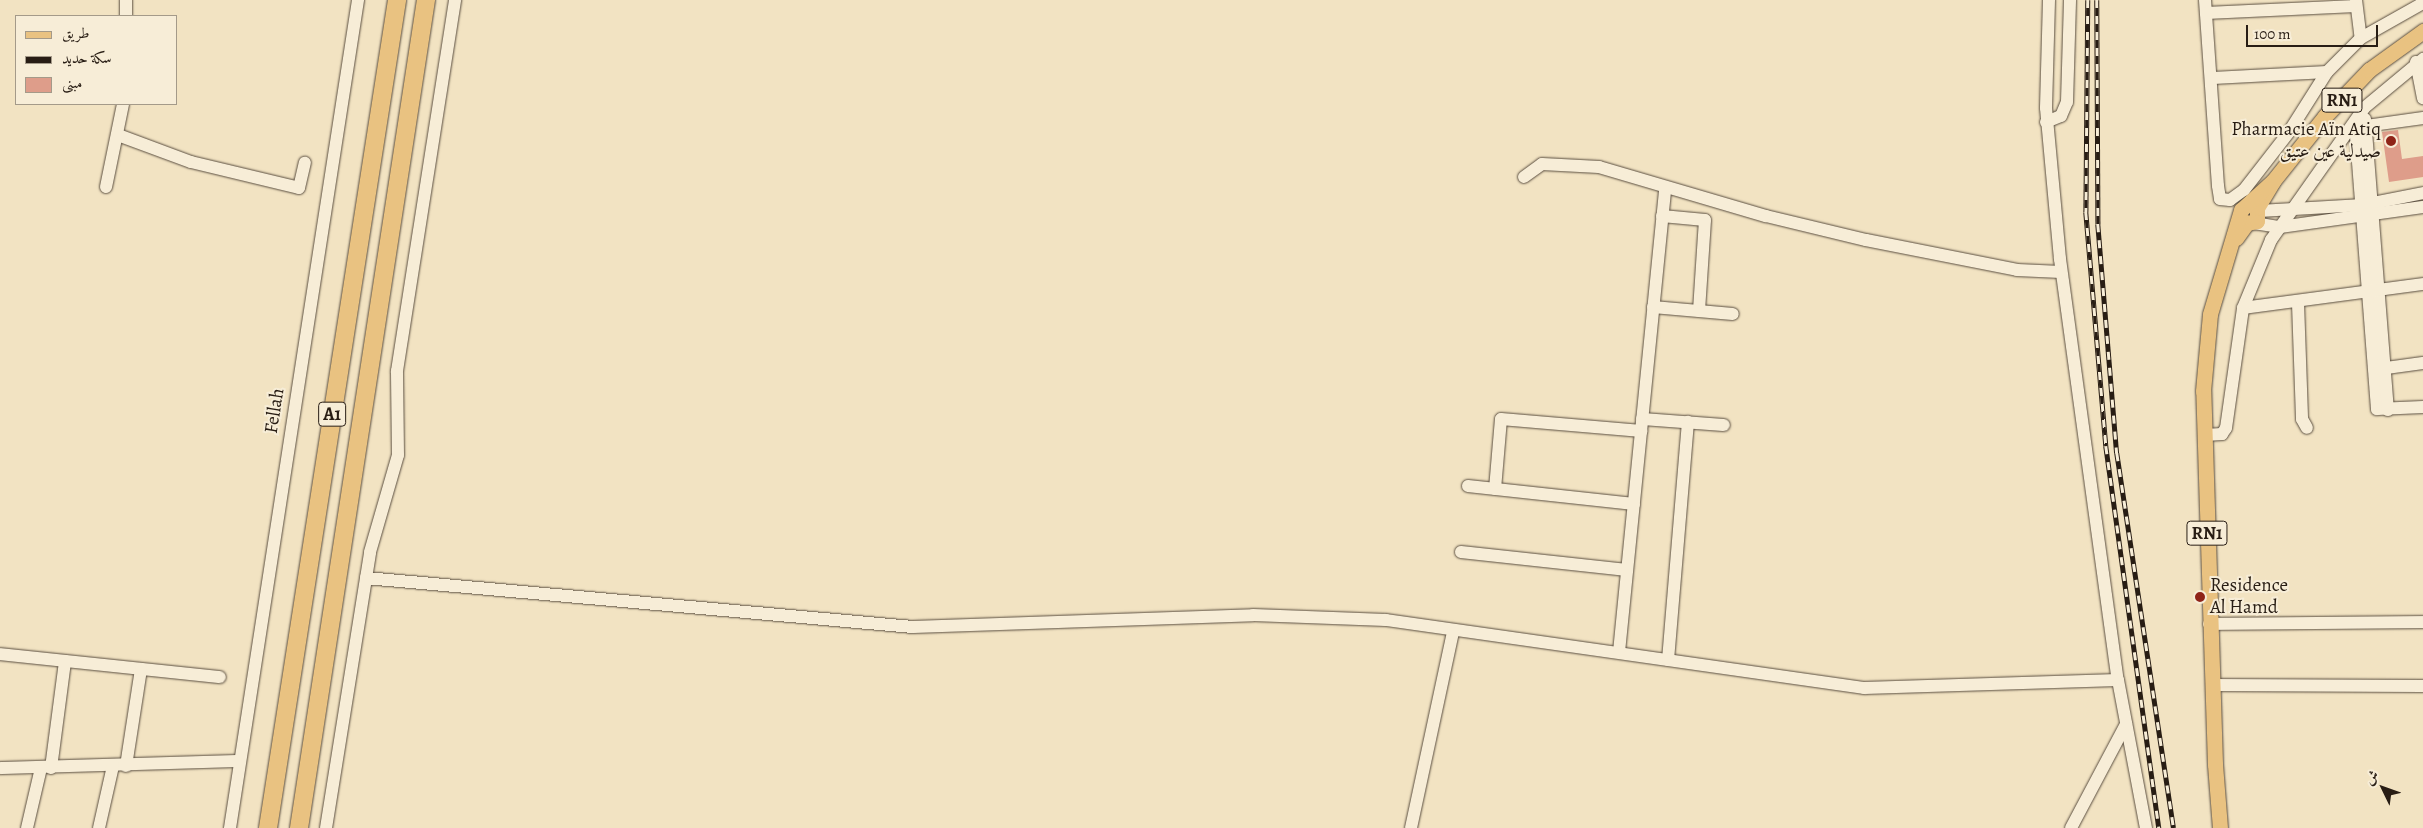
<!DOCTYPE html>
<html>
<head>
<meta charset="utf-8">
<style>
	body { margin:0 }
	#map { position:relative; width:2423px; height:828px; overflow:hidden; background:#f2e3c2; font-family:Alegreya,Amiri,serif }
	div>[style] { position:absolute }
	.building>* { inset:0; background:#de9d8a }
	.roads { filter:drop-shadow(0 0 1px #5a4e40) drop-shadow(0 0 1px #5a4e40) }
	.minor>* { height:12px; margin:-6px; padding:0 6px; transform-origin:6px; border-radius:6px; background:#f7edd7 }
	.major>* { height:15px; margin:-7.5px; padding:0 7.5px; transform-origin:7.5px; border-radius:7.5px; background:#e9c281 }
	.highway>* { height:18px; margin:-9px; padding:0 9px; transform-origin:9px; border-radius:9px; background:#e9c281 }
	.rail>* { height:4.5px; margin-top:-2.25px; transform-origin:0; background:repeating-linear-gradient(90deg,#f7edd7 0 8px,#281d14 0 16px); box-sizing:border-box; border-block:1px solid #281d14 }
	.dots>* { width:14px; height:14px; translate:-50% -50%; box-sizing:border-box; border:2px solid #f7edd7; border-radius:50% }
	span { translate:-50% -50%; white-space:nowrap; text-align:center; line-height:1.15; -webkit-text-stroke:4px #f7edd7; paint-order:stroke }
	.shield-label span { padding:1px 4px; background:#f7edd7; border:1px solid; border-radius:4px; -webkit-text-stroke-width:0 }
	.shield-label { font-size:18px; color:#281d14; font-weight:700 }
	.poi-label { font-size:19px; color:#281d14 }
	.right { translate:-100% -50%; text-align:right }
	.left { translate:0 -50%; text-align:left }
	.street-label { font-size:19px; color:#281d14 }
	.legend { position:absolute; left:15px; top:15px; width:162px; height:90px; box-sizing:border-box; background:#f7edd7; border:1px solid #a49a89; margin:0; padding:6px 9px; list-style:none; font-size:15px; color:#281d14 }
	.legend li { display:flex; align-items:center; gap:10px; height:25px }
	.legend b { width:25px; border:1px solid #a49a89 }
	.north { position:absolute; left:2358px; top:763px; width:50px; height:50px; -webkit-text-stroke:4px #f7edd7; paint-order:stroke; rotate:312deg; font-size:14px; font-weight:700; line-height:20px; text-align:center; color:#281d14 }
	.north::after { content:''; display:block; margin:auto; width:18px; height:22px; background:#281d14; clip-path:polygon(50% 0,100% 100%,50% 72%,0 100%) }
	.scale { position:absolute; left:2246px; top:25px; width:132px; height:22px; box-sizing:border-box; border:2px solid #281d14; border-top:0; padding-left:6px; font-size:15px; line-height:18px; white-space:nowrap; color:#281d14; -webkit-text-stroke:4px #f7edd7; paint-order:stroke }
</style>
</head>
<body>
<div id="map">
	<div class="building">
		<div style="clip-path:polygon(2398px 130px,2402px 159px,2423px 156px,2423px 177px,2389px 182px,2382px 132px)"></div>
	</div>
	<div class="roads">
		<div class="minor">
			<div style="left:126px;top:0;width:16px;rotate:90deg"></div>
			<div style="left:2049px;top:0;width:108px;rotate:91.6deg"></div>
			<div style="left:2046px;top:108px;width:152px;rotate:84.7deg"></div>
			<div style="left:2060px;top:259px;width:425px;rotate:82.2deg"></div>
			<div style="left:2118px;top:680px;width:151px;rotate:79.3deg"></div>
			<div style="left:2205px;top:0;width:186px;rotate:86deg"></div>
			<div style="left:2218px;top:186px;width:13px;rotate:81deg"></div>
			<div style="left:2220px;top:199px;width:10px;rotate:6deg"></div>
			<div style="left:2230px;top:200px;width:17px;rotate:-36deg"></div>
			<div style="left:2244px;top:190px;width:73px;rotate:-52.2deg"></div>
			<div style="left:2289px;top:132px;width:71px;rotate:-57.7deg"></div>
			<div style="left:2327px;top:72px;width:48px;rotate:-45deg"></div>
			<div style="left:2361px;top:38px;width:71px;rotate:-29.4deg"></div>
			<div style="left:2356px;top:0;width:38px;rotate:83deg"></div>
			<div style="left:2206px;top:13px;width:150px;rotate:-2.7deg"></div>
			<div style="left:2416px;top:62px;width:37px;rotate:79deg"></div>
			<div style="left:2213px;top:78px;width:114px;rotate:-3deg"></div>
			<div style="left:2423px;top:118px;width:59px;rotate:172.1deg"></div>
			<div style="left:2365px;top:126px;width:10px;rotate:-163deg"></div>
			<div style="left:2355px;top:123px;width:287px;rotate:85.6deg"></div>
			<div style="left:2377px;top:409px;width:46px;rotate:-2.5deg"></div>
			<div style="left:2365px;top:119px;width:292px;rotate:85.5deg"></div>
			<div style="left:2046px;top:122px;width:16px;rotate:-22deg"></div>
			<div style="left:2061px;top:116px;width:15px;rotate:-67deg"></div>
			<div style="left:2067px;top:102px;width:102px;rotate:-88.3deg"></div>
			<div style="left:118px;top:135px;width:78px;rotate:20.3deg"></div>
			<div style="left:191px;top:162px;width:111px;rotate:13.5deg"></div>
			<div style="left:299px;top:188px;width:26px;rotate:-77deg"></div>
			<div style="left:1524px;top:177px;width:22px;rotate:-36deg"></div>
			<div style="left:1542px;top:164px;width:57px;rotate:3deg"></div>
			<div style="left:1599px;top:167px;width:174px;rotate:16.4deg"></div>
			<div style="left:1766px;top:216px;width:103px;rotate:13.5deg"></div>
			<div style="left:1866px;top:240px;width:154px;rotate:11.2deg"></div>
			<div style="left:2017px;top:270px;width:44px;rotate:2.6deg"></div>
			<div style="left:106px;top:187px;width:85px;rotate:-78.4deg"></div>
			<div style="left:2259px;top:211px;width:104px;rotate:-3.3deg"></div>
			<div style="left:2363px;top:205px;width:61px;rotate:-11.3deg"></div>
			<div style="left:1662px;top:216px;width:43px;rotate:5.3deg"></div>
			<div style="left:1705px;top:220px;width:91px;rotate:93.8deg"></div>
			<div style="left:2254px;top:223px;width:26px;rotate:9deg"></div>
			<div style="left:2280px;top:227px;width:144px;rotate:-8deg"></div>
			<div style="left:2298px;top:303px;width:116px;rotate:88deg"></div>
			<div style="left:2302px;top:419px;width:10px;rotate:61deg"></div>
			<div style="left:1653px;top:307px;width:80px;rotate:5deg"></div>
			<div style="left:2243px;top:308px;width:182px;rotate:-7.6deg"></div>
			<div style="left:2379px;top:369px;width:44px;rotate:-7.8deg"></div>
			<div style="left:1642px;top:419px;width:82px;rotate:4.2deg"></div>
			<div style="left:2205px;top:435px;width:17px;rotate:-3deg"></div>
			<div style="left:2222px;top:434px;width:7px;rotate:-56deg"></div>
			<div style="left:2226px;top:428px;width:121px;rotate:-81.9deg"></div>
			<div style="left:2243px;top:308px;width:74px;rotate:-67.6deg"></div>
			<div style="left:2271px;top:240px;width:161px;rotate:-54.8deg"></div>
			<div style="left:2364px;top:108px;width:77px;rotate:-39.7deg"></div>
			<div style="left:1468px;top:486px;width:167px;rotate:6.2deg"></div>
			<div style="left:1495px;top:489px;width:70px;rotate:-85.1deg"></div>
			<div style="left:1501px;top:419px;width:141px;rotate:4.9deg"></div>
			<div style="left:1461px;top:552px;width:167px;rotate:6.2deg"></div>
			<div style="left:366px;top:578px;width:549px;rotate:5.12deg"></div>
			<div style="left:913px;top:627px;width:340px;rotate:-2deg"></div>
			<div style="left:1253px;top:615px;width:133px;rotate:2.2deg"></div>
			<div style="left:1386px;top:620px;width:483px;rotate:8.1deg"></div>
			<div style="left:1864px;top:688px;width:254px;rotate:-1.8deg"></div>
			<div style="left:2209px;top:624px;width:214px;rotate:-0.5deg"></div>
			<div style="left:1619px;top:652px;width:466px;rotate:-84.3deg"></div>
			<div style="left:0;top:654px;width:221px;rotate:6deg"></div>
			<div style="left:1668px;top:660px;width:239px;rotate:-85.2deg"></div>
			<div style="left:2212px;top:685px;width:211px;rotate:0.3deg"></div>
			<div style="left:126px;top:766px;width:98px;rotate:-81.2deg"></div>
			<div style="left:0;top:768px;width:239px;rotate:-1.7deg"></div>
			<div style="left:51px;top:768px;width:108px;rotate:-82.5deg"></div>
			<div style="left:27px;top:828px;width:62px;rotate:-76.9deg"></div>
			<div style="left:99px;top:828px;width:64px;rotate:-77.3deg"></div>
			<div style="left:230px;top:828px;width:838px;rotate:-81.21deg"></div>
			<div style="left:326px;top:828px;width:279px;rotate:-80.9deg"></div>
			<div style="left:370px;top:552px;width:101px;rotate:-73.9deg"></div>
			<div style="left:398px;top:455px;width:84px;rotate:-90.7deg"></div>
			<div style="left:397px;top:371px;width:376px;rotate:-81.1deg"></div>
			<div style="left:1411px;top:828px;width:200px;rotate:-77.9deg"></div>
			<div style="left:2071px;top:828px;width:118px;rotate:-62.1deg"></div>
		</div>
		<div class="major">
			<div style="left:2236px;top:238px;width:19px;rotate:-54deg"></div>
			<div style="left:2247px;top:223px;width:10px;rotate:-11deg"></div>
			<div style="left:2257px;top:221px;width:13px;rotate:-90deg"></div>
			<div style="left:2257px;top:208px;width:31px;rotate:-59deg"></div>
			<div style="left:2273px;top:181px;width:83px;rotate:-51.3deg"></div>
			<div style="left:2325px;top:116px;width:64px;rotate:-46.3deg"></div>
			<div style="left:2369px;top:70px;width:67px;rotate:-35.8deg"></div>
			<div style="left:2220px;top:828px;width:64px;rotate:-94.5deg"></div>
			<div style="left:2215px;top:764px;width:373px;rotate:-91.8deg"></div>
			<div style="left:2203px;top:391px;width:77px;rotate:-84.8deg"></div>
			<div style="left:2210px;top:314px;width:109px;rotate:-73.4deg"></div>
			<div style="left:2241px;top:210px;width:43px;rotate:-42.2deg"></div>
		</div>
		<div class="highway">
			<div style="left:268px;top:828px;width:838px;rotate:-81.14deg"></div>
			<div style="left:299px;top:828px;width:838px;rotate:-81.28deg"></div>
		</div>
	</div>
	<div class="rail">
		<div style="left:2088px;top:0;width:212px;rotate:90.5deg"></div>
		<div style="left:2086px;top:212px;width:235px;rotate:85.1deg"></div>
		<div style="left:2106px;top:446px;width:386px;rotate:82.1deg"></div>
		<div style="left:2097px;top:0;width:224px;rotate:89.7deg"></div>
		<div style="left:2098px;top:224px;width:230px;rotate:85.3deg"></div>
		<div style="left:2117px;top:453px;width:379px;rotate:81.4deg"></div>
	</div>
	<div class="dots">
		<div style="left:2391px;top:141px;background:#8f2418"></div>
		<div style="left:2200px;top:597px;background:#8f2418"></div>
	</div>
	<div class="shield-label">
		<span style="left:2342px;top:100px">RN1</span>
		<span style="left:332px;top:414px">A1</span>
		<span style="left:2207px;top:533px">RN1</span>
	</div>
	<div class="poi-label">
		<span class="right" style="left:2381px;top:141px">Pharmacie Aïn Atiq<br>صيدلية عين عتيق</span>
		<span class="left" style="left:2210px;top:597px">Residence<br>Al Hamd</span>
	</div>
	<div class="street-label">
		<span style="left:275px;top:411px;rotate:-81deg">Fellah</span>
	</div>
	<ul class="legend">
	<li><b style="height:6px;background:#e9c281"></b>طريق</li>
	<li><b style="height:6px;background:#281d14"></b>سكة حديد</li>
	<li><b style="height:14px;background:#de9d8a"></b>مبنى</li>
	</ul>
	<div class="north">ش</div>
	<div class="scale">100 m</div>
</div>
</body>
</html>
